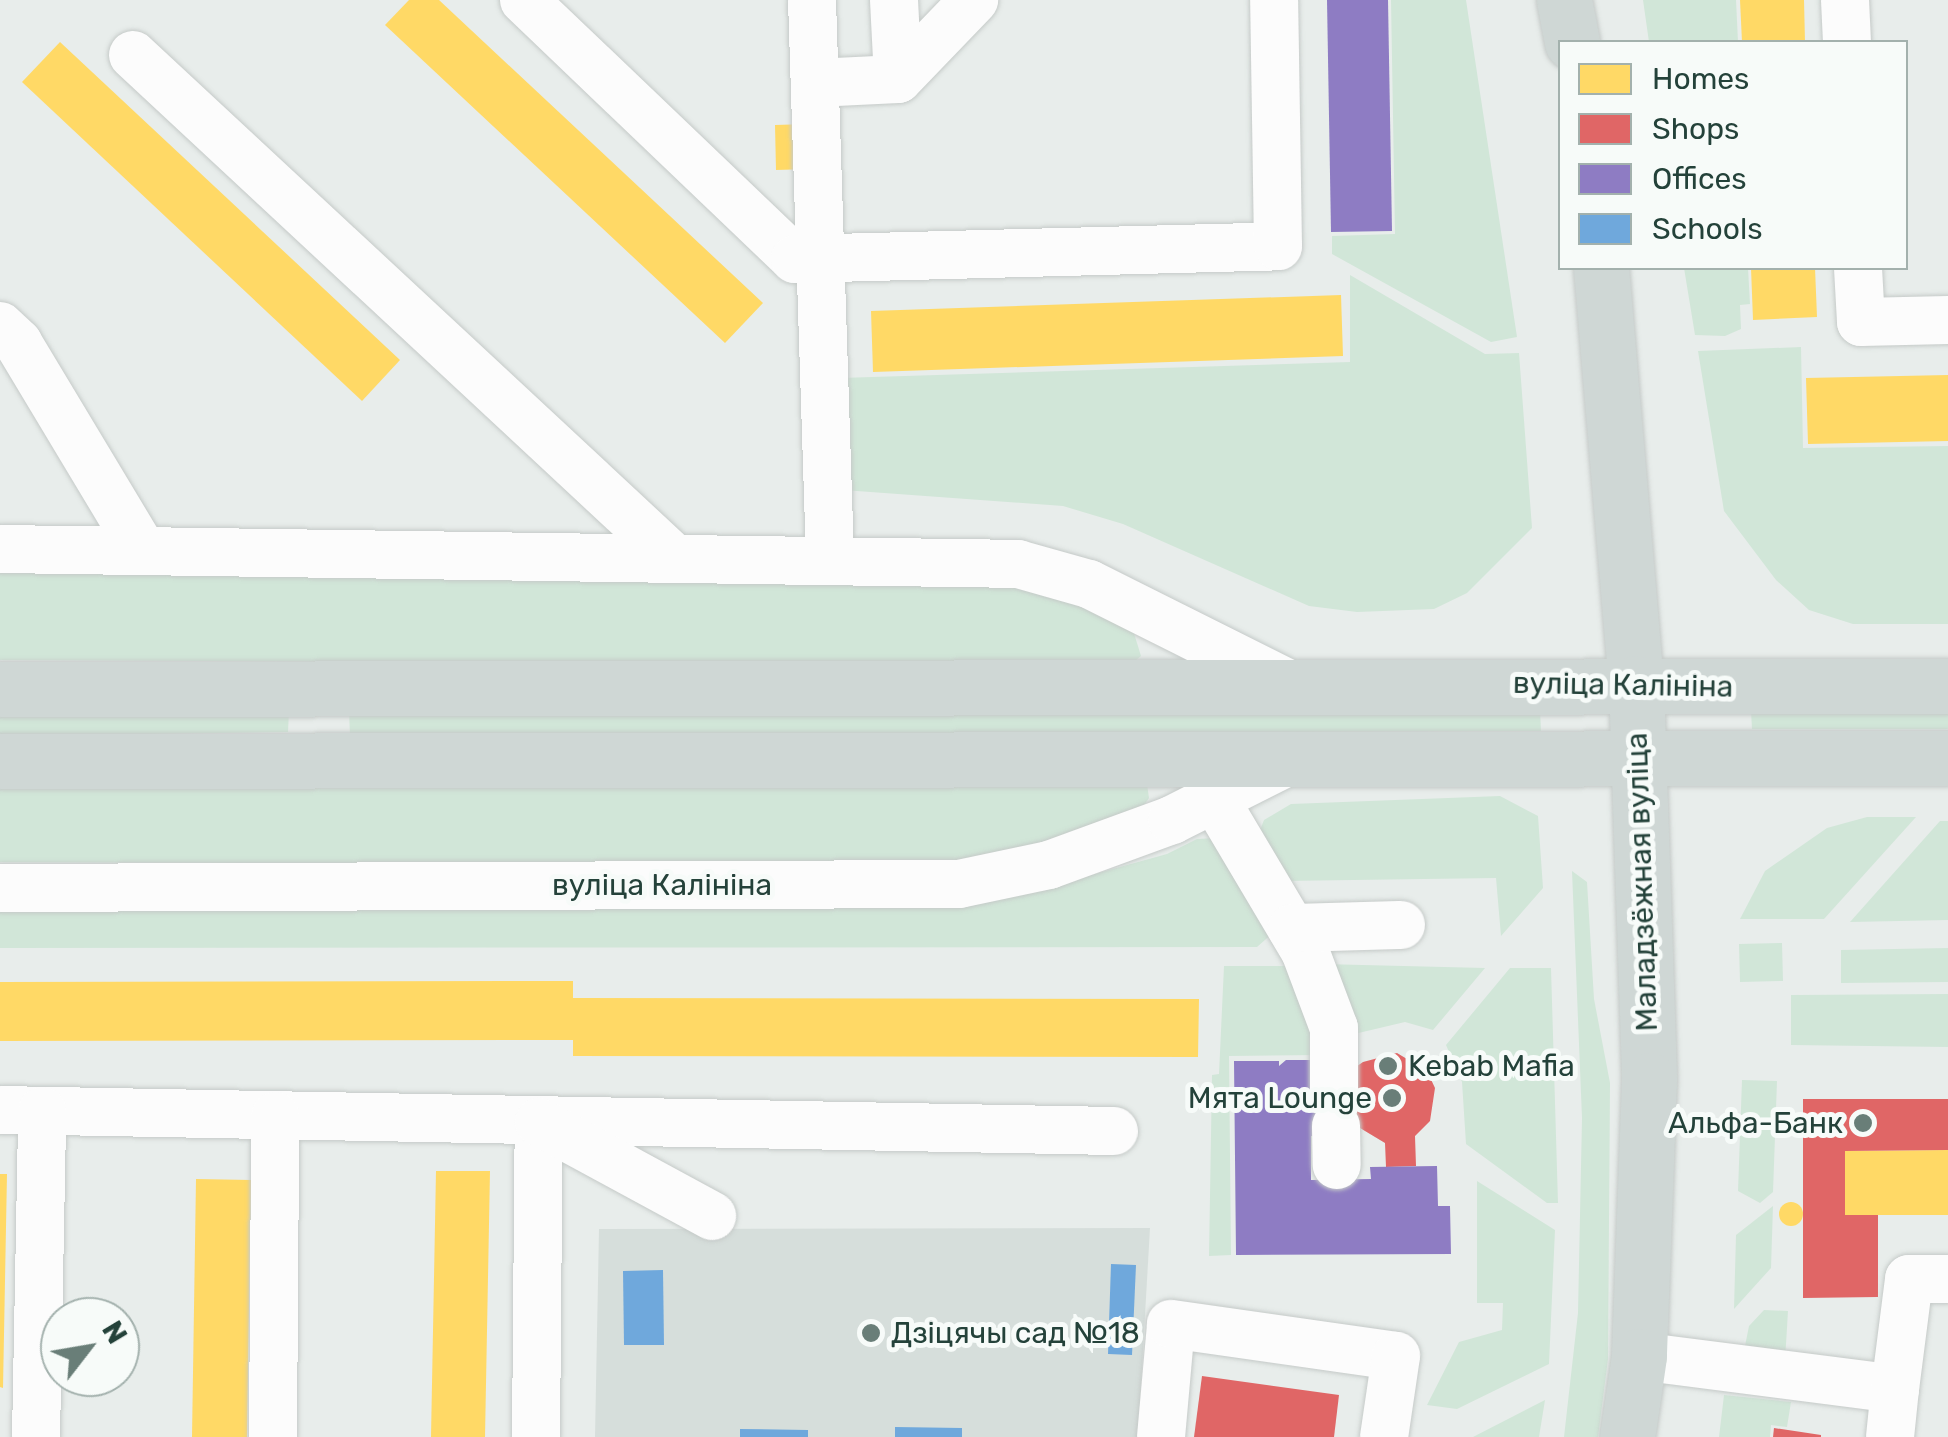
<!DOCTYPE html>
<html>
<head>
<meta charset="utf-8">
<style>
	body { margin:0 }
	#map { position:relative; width:1948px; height:1437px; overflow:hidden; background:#e8edeb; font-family:Rubik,sans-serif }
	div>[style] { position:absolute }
	.built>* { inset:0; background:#d6dedb }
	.green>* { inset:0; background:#d1e6d8 }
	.homes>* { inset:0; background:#ffd966 }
	.round { border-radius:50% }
	.shops>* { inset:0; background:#e06666 }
	.offices>* { inset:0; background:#8e7cc3 }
	.schools>* { inset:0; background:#6fa8dc }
	.roads { filter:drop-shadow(0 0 2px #c5cac8) drop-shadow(0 0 2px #c5cac8) }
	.minor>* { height:48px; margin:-24px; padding:0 24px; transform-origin:24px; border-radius:24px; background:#fcfcfc }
	.major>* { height:55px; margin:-27.5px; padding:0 27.5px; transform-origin:27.5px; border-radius:27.5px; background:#cfd7d5 }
	.dots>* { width:28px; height:28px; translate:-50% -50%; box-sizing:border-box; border:5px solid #f7fbf9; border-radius:50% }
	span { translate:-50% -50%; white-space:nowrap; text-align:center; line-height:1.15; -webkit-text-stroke:10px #f7fbf9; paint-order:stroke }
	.street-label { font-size:30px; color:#24423a }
	.poi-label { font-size:30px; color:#24423a }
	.left { translate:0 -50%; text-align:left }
	.right { translate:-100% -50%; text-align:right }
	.legend { position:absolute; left:1558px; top:40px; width:350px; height:230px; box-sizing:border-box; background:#f7fbf9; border:2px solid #a3b1ad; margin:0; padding:12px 18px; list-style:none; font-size:30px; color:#24423a }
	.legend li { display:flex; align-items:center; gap:20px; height:50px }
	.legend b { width:50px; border:2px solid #a3b1ad }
	.north { position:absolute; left:40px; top:1297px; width:100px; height:100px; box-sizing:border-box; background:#f7fbf9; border:2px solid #a3b1ad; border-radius:50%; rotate:59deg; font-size:28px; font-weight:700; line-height:40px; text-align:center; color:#24423a }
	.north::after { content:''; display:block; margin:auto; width:35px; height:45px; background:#697e78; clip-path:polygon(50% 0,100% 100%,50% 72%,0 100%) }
</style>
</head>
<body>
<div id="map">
	<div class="built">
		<div style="clip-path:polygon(1150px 1228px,1138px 1437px,595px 1437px,599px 1229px)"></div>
	</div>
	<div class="green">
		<div style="clip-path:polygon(1391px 0,1466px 0,1517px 337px,1491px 342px,1332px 254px,1332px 236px,1395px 234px)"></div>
		<div style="clip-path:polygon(1643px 0,1736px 0,1738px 42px,1649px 42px)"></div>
		<div style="clip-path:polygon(1684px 268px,1748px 268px,1750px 304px,1740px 305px,1741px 329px,1725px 336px,1695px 335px)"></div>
		<div style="clip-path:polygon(1350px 275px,1485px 354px,1519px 353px,1532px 528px,1467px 593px,1434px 609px,1357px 612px,1309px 606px,1123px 524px,1063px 506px,843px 490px,840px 378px,1350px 362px)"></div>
		<div style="clip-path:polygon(1801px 347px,1803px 448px,1948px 446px,1948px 624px,1853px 624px,1809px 610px,1776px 580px,1724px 511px,1698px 351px)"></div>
		<div style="clip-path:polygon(0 566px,1018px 580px,1080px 599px,1133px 630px,1141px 656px,1129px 666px,0 660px)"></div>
		<div style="clip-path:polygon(289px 710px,288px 732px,0 736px,0 714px)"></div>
		<div style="clip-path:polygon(1540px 710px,1541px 731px,350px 735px,349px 711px)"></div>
		<div style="clip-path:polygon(1948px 710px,1948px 729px,1752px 729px,1751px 711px)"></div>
		<div style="clip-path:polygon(0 776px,1147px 784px,1149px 798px,1140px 811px,1043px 850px,958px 866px,0 862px)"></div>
		<div style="clip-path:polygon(1500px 796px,1538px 816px,1543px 888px,1501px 936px,1496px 878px,1282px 881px,1256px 841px,1264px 820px,1291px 804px)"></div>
		<div style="clip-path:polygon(1867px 817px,1916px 817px,1824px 919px,1740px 919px,1765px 871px,1827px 828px)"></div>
		<div style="clip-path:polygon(1940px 821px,1948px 821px,1948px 920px,1850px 922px)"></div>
		<div style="clip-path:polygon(1216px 838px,1274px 932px,1257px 947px,0 948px,0 910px,1055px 885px,1167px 854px,1197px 839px)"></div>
		<div style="clip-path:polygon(1572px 871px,1587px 882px,1594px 999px,1610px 1083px,1608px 1359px,1598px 1437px,1564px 1437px,1578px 1313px,1582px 1118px)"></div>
		<div style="clip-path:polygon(1782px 943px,1783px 981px,1740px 982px,1739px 944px)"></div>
		<div style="clip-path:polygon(1948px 948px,1948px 982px,1841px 983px,1841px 950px)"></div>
		<div style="clip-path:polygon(1322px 964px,1485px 968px,1433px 1030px,1405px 1022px,1350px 1035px)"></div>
		<div style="clip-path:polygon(1224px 966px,1299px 966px,1319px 1055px,1229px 1056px,1231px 1255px,1209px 1256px,1212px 1075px,1219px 1074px)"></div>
		<div style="clip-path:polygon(1510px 968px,1551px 968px,1558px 1203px,1547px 1203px,1466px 1144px,1462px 1082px,1446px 1045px)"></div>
		<div style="clip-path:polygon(1948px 994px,1948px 1047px,1791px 1045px,1791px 995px)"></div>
		<div style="clip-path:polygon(1742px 1080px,1777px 1081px,1773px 1192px,1760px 1203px,1738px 1191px)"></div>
		<div style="clip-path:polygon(1477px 1181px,1555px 1230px,1549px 1364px,1457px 1409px,1427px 1405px,1459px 1342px,1502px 1330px,1503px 1303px,1477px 1303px)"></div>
		<div style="clip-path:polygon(1773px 1206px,1771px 1268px,1734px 1309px,1736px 1235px)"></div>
		<div style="clip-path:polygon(1764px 1310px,1788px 1311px,1785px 1361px,1743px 1356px,1749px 1326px)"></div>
		<div style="clip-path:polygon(1724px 1395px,1791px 1402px,1787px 1427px,1771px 1425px,1770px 1437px,1719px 1437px)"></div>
		<div style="clip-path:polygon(1545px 1400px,1539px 1437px,1473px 1437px)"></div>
	</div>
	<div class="homes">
		<div style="clip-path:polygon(409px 0,439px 0,763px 303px,725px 343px,385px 25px)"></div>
		<div style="clip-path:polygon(1740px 0,1804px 0,1805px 42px,1742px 42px)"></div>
		<div style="clip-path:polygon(60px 42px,400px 360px,362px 401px,22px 82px)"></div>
		<div style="clip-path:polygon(808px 124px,809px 169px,776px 170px,775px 125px)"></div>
		<div style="clip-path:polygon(1751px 268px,1815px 268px,1817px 317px,1753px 320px)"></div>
		<div style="clip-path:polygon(1341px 295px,1343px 356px,873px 372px,871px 311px)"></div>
		<div style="clip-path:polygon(1948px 375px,1948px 441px,1808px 444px,1806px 378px)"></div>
		<div style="clip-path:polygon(573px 981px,573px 998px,1199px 999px,1198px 1057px,573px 1056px,573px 1040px,0 1041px,0 982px)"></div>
		<div style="clip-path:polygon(1948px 1150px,1948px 1215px,1845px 1215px,1845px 1151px)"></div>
		<div style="clip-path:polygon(436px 1171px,490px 1171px,485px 1437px,431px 1437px)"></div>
		<div style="clip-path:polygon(0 1174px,7px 1174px,3px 1388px,0 1387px)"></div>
		<div style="clip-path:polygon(196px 1179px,251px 1180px,247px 1437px,192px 1437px)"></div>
		<div class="round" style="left:1779px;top:1202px;width:24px;height:24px"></div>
	</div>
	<div class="shops">
		<div style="clip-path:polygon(1397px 1053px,1427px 1071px,1435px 1088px,1430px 1121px,1415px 1136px,1416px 1166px,1386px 1167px,1385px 1143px,1355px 1125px,1319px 1126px,1319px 1092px,1363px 1062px)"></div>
		<div style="clip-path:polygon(1803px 1099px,1948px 1099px,1948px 1150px,1845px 1151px,1845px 1215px,1878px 1215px,1878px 1297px,1803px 1298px)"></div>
		<div style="clip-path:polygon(1202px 1376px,1339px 1395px,1334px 1437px,1194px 1437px)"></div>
		<div style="clip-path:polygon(1774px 1428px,1821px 1435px,1821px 1437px,1773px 1437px)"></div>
	</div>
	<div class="offices">
		<div style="clip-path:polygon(1327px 0,1388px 0,1392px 231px,1331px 232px)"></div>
		<div style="clip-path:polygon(1286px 1060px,1318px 1060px,1319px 1136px,1311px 1136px,1311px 1180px,1371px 1179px,1370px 1167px,1437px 1166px,1438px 1206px,1450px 1206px,1451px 1254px,1236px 1255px,1234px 1061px,1279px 1061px,1279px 1066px)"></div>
	</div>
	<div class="schools">
		<div style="clip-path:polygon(1111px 1264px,1136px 1265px,1132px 1355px,1108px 1354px)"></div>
		<div style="clip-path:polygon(663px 1270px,664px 1345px,624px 1345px,623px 1271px)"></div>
		<div style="clip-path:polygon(895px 1427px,962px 1428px,962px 1437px,895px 1437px)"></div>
		<div style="clip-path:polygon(740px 1429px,808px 1430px,808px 1437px,740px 1437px)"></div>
	</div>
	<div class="roads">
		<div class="minor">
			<div style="left:524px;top:0;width:375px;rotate:43.7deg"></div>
			<div style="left:795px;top:259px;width:483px;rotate:-1.5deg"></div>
			<div style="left:1278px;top:246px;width:246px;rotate:-90.9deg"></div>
			<div style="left:812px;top:0;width:558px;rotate:88.15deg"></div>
			<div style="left:894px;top:0;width:79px;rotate:87.1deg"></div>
			<div style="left:1845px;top:0;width:42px;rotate:87.3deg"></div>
			<div style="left:133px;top:55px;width:739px;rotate:42.92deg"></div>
			<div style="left:815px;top:83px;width:83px;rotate:-2.8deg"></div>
			<div style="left:898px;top:79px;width:110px;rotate:-46.1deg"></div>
			<div style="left:1858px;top:268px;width:54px;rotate:86.8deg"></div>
			<div style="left:1861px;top:322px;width:87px;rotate:-1.3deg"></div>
			<div style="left:0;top:326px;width:25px;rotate:43deg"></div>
			<div style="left:18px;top:343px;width:239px;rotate:59deg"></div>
			<div style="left:0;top:549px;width:1018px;rotate:0.84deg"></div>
			<div style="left:1018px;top:564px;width:74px;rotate:15.7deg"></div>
			<div style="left:1089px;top:584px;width:233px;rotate:26.6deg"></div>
			<div style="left:1214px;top:798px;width:178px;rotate:59.3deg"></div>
			<div style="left:1305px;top:951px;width:82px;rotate:69.4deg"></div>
			<div style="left:1334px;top:1028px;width:63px;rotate:90deg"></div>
			<div style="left:0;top:888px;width:959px;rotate:-0.24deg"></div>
			<div style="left:959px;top:884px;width:92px;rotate:-11.9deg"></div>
			<div style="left:1049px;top:865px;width:131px;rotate:-20.1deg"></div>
			<div style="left:1172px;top:820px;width:140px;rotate:-26.7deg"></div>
			<div style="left:1292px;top:928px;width:109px;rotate:-1.6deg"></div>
			<div style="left:0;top:1110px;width:1114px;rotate:1.08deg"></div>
			<div style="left:1336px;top:1126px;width:39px;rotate:89deg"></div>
			<div style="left:1639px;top:1356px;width:258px;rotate:7.3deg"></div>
			<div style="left:1895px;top:1389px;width:111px;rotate:-82.7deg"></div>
			<div style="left:1909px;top:1279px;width:39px"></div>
			<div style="left:36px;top:1437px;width:326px;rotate:-88.9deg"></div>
			<div style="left:273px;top:1437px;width:321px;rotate:-89.6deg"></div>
			<div style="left:536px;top:1437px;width:315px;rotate:-89.5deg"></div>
			<div style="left:539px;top:1122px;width:197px;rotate:28.5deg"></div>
			<div style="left:1161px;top:1437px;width:113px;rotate:-84.9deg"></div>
			<div style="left:1171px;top:1324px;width:227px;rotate:8.1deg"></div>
			<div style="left:1396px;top:1356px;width:82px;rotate:98.4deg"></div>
			<div style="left:1890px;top:1437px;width:48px;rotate:-84.1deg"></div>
		</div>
		<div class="major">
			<div style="left:1564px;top:0;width:43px;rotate:79.2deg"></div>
			<div style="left:1601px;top:268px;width:416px;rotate:85.2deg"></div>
			<div style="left:1636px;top:683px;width:397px;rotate:88.1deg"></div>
			<div style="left:1649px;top:1080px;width:276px;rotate:92.1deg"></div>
			<div style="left:1639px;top:1356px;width:82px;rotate:98.4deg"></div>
			<div style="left:0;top:689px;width:1948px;rotate:-0.09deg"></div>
			<div style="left:0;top:761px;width:1948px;rotate:-0.09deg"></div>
		</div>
	</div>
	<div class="dots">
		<div style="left:1388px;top:1066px;background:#697e78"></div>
		<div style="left:1392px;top:1098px;background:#697e78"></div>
		<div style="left:1863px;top:1123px;background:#697e78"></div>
		<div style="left:871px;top:1333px;background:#697e78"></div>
	</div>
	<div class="street-label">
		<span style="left:1623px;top:685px;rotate:1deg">вуліца Калініна</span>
		<span style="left:1642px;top:882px;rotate:-92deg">Маладзёжная вуліца</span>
		<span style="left:662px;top:885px">вуліца Калініна</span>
	</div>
	<div class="poi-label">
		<span class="left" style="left:1408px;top:1066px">Kebab Mafia</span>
		<span class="right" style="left:1372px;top:1098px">Мята Lounge</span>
		<span class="right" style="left:1843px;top:1123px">Альфа-Банк</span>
		<span class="left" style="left:891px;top:1333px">Дзіцячы сад №18</span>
	</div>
	<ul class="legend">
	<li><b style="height:28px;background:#ffd966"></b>Homes</li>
	<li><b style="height:28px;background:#e06666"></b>Shops</li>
	<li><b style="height:28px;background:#8e7cc3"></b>Offices</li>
	<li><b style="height:28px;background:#6fa8dc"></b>Schools</li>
	</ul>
	<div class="north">N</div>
</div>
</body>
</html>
